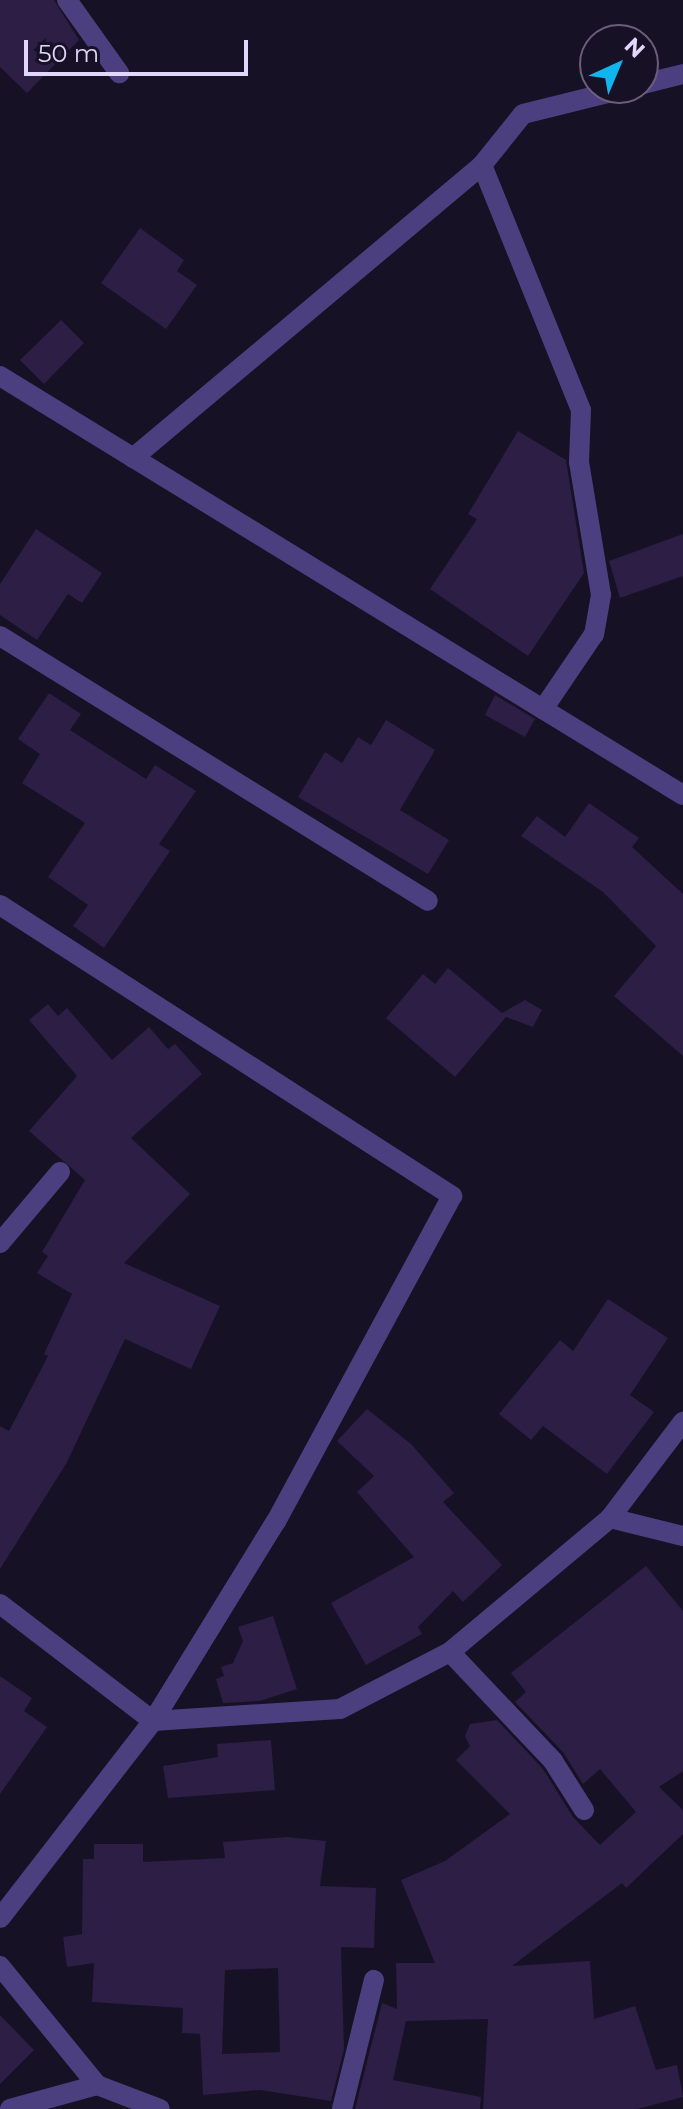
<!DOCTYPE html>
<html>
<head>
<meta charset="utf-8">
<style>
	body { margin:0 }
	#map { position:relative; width:683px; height:2109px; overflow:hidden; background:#171125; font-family:Montserrat,sans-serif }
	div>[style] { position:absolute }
	.building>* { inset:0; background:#2c1e44 }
	.minor>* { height:20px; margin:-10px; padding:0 10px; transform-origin:10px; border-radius:10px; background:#4c3f80 }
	span { translate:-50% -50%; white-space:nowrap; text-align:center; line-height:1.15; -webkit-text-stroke:6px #171125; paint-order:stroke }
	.north { position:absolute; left:579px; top:24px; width:80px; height:80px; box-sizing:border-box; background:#171125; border:2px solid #68607b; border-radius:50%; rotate:44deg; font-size:22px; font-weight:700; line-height:32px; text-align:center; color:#e1d7fc }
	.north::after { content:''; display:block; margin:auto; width:28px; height:36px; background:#11b5ee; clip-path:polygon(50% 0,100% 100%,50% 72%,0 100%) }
	.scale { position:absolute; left:24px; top:40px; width:224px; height:36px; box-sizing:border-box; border:4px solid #e1d7fc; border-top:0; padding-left:10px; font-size:24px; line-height:28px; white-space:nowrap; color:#e1d7fc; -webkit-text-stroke:6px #171125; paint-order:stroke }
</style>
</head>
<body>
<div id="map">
	<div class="building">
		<div style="clip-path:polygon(0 0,54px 0,79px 40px,27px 93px,0 67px)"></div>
		<div style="clip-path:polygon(140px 228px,184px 260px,177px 271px,197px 285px,166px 329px,101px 283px)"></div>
		<div style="clip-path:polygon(61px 320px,84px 343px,44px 384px,20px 360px)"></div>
		<div style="clip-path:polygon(518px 431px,566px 460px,584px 573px,528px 656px,430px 589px,477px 519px,468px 514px)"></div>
		<div style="clip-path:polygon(36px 529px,102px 573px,82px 603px,68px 594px,37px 640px,0 615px,0 584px)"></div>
		<div style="clip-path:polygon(683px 534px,683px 576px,620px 598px,609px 561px)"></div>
		<div style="clip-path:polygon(49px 693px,81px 714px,70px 730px,146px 779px,155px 765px,196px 791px,159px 844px,170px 851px,104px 948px,73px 926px,88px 905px,48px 877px,85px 823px,22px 783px,40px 754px,18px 739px)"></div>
		<div style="clip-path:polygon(495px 695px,535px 719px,525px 737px,485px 715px)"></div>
		<div style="clip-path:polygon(386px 720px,435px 750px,400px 810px,449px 840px,428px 874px,298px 797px,325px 752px,342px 763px,358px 737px,371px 745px)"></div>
		<div style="clip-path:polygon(589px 803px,639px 838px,632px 847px,683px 894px,683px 1056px,614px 996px,656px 946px,603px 892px,521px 836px,537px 816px,565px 837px)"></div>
		<div style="clip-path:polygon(448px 968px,502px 1013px,525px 1000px,542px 1010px,533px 1027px,506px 1017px,455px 1077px,386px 1018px,423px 974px,435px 984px)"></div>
		<div style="clip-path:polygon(48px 1004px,58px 1016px,67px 1008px,112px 1060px,149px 1027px,168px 1049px,175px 1044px,202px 1074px,131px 1138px,190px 1194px,124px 1263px,220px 1306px,191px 1369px,125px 1339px,66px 1464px,0 1569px,0 1426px,9px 1431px,48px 1356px,44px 1354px,72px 1294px,37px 1273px,48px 1256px,42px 1252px,85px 1180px,29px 1131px,77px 1076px,29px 1020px)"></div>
		<div style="clip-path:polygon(608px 1299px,668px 1338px,630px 1395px,654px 1412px,607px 1474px,543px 1426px,531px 1440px,499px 1414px,560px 1340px,573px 1351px)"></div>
		<div style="clip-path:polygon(367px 1409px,411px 1444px,454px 1493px,443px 1502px,502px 1565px,463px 1602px,453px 1591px,418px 1627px,422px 1634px,366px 1665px,331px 1603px,414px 1557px,357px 1492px,374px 1476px,337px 1441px)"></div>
		<div style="clip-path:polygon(646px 1566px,683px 1611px,683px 1771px,659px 1787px,683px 1810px,683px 1834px,626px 1888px,622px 1883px,512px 1966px,590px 1961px,594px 2019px,635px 2006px,656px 2070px,677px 2065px,683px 2097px,637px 2109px,483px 2109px,488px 2019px,406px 2021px,393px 2080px,481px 2097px,480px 2109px,355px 2109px,382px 2003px,397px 2009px,396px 1963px,435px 1963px,401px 1880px,445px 1861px,510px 1814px,456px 1760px,470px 1746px,465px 1736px,470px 1724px,497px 1720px,543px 1769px,573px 1817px,600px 1845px,636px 1812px,600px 1769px,583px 1784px,563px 1752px,515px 1702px,526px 1692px,511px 1673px)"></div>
		<div style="clip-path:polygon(273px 1616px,297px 1689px,260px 1701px,223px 1703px,216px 1679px,224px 1676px,221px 1667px,233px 1663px,243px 1641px,238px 1627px)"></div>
		<div style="clip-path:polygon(0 1676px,32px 1698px,24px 1711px,47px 1727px,0 1794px)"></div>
		<div style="clip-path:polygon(271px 1740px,275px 1790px,168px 1798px,163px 1766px,218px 1757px,217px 1744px)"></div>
		<div style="clip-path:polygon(evenodd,287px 1837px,326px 1841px,320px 1886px,376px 1888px,374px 1948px,341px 1947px,344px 2049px,331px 2101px,260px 2090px,203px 2095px,200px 2034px,182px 2033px,183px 2008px,92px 2002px,94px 1963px,67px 1967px,63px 1937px,82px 1934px,83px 1859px,94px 1859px,94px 1844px,143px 1844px,143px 1862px,225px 1858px,223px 1842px,287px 1837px,278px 1968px,280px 2052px,222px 2054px,225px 1970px,278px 1968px)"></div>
		<div style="clip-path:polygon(0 2015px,34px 2050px,0 2084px)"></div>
	</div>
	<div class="minor">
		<div style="left:67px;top:0;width:90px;rotate:54.5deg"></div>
		<div style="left:643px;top:84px;width:41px;rotate:-14deg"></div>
		<div style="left:482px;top:165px;width:264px;rotate:68deg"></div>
		<div style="left:581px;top:410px;width:52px;rotate:92.2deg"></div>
		<div style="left:579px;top:462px;width:135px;rotate:80.6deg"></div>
		<div style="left:601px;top:595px;width:40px;rotate:100deg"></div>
		<div style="left:594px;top:634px;width:91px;rotate:124.2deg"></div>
		<div style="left:0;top:376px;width:801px;rotate:31.53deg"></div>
		<div style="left:133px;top:458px;width:456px;rotate:-40deg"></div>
		<div style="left:482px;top:165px;width:65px;rotate:-51.2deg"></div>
		<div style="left:523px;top:114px;width:108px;rotate:-13.9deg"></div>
		<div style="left:0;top:636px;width:503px;rotate:31.76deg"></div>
		<div style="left:0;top:905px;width:538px;rotate:32.77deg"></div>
		<div style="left:452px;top:1196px;width:370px;rotate:118.4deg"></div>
		<div style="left:276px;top:1521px;width:235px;rotate:121.6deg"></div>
		<div style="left:153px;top:1721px;width:249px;rotate:127.8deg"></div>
		<div style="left:0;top:1243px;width:93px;rotate:-49.8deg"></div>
		<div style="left:610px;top:1518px;width:75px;rotate:13.9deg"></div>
		<div style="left:0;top:1604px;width:193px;rotate:37.4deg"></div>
		<div style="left:153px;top:1721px;width:187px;rotate:-3.7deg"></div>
		<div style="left:340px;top:1709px;width:124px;rotate:-27.4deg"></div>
		<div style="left:450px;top:1652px;width:209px;rotate:-39.9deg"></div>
		<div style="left:610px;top:1518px;width:121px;rotate:-52.8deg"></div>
		<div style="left:450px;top:1652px;width:150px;rotate:46.6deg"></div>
		<div style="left:553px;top:1761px;width:58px;rotate:57.7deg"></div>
		<div style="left:0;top:1966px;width:154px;rotate:50.8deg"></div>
		<div style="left:97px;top:2085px;width:67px;rotate:20.9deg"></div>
		<div style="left:10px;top:2109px;width:90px;rotate:-15.4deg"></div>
		<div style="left:342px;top:2109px;width:133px;rotate:-76.1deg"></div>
	</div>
	<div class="north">N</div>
	<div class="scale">50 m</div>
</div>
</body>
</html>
